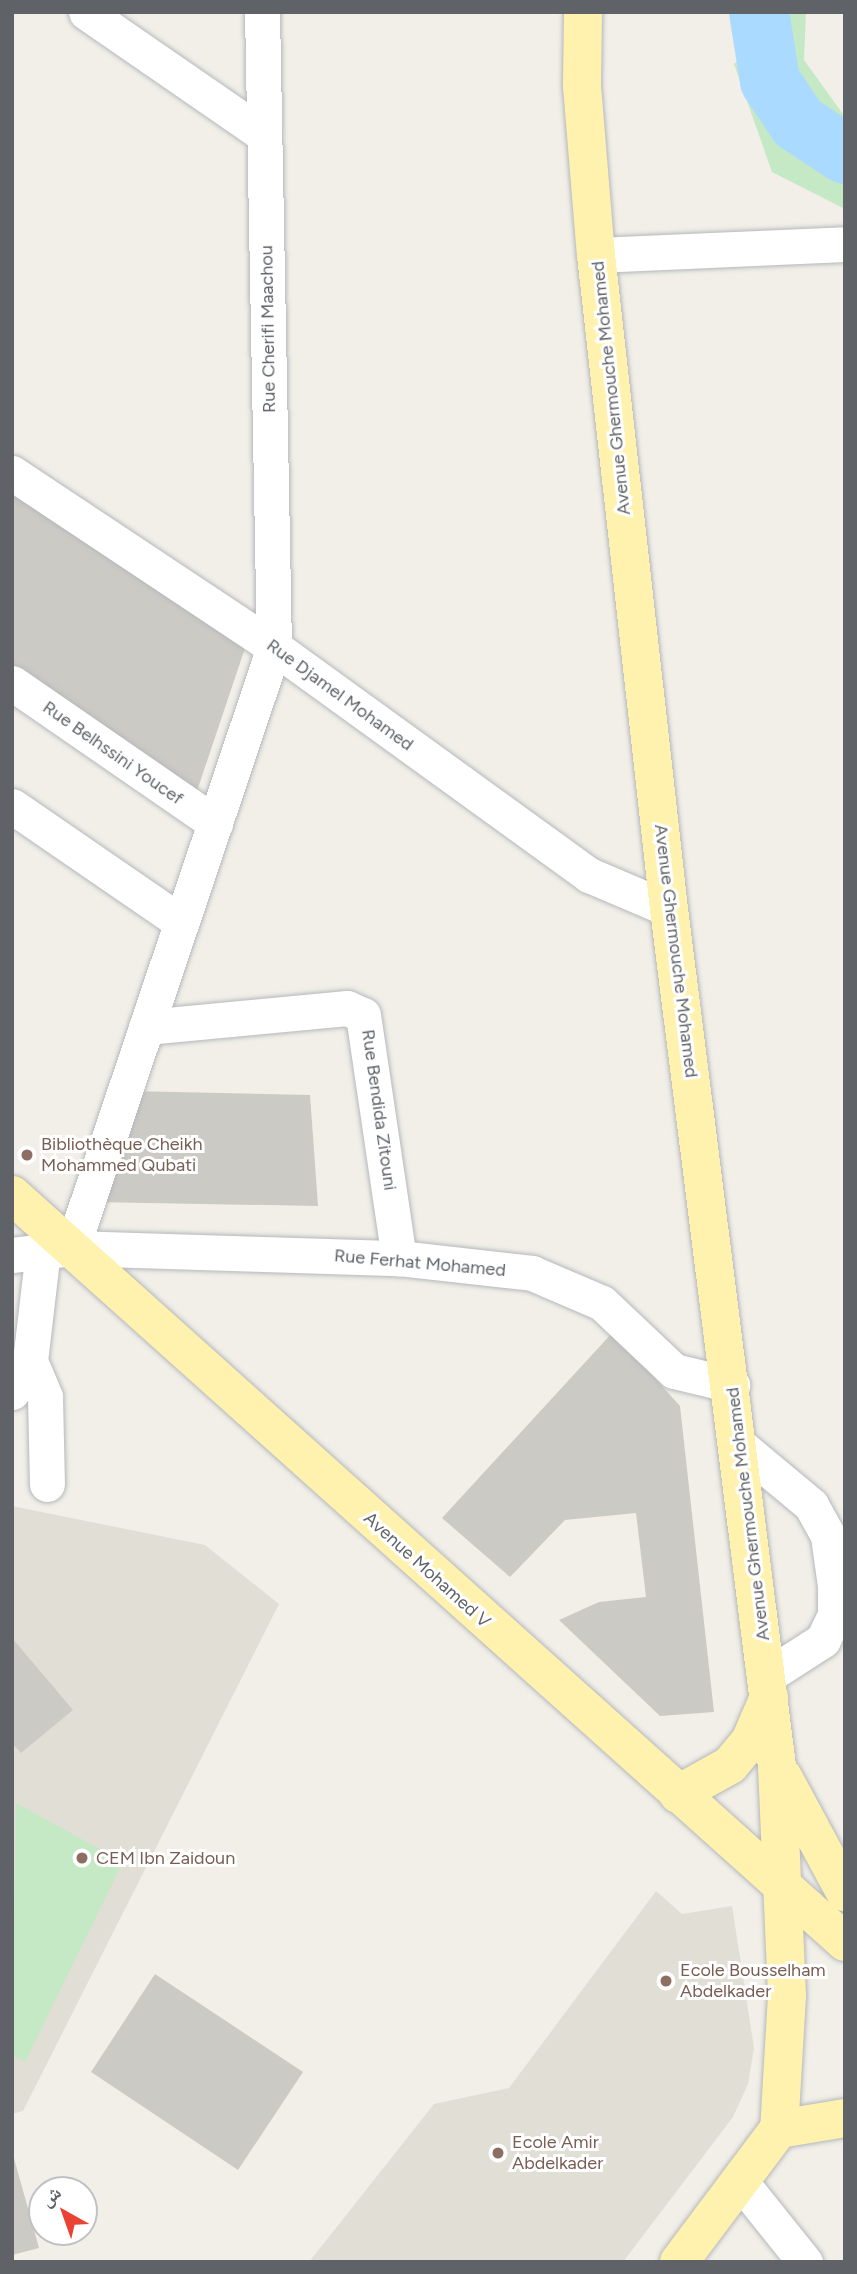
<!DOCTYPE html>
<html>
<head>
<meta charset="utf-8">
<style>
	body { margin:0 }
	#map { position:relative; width:857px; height:2274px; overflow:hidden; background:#f1efe8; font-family:Figtree,"Noto Naskh Arabic",sans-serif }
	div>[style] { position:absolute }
	.education>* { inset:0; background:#e1ded6 }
	.green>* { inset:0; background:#c5e8c5 }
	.river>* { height:60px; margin:-30px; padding:0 30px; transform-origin:30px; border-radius:30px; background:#aadaff }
	.building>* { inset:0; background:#cccac5 }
	.roads { filter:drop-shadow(0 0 2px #b5b8bc) drop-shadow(0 0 2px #b5b8bc) }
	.minor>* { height:35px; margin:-17.5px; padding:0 17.5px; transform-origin:17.5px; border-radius:17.5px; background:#fff }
	.major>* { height:38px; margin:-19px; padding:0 19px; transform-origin:19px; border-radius:19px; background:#fff2af }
	.dots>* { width:19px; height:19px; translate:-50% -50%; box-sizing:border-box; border:4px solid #fff; border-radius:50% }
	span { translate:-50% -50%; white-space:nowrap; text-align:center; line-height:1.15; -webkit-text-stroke:6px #fff; paint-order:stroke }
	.street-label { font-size:18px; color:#5f6368 }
	.education-label { font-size:18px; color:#785e54 }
	.left { translate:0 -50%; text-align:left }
	.frame { position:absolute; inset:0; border:14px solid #5f6368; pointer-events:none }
	.north { position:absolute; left:28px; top:2176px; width:70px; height:70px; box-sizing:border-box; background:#fff; border:2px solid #bfc1c3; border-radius:50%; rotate:320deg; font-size:19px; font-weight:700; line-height:28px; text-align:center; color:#5f6368 }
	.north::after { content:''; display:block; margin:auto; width:24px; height:32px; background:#ea4335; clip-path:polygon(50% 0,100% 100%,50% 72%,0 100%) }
</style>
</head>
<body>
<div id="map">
	<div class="education">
		<div style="clip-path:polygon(12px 1506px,205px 1545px,279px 1604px,23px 2111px,12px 2114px)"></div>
		<div style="clip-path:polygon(656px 1891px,682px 1914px,732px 1906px,754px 2048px,748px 2084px,733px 2117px,623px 2262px,309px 2262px,434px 2104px,509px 2088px)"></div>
	</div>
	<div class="green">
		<div style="clip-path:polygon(734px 12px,768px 12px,755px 46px,773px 31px,773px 12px,806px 12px,804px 60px,845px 117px,845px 209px,772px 172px,734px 64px,754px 47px,735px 42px)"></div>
		<div style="clip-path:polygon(16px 1803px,123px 1862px,25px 2062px,12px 2055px)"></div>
	</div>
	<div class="river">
		<div style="left:759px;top:12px;width:70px;rotate:80.9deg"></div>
		<div style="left:770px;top:81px;width:50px;rotate:56.3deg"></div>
		<div style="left:798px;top:123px;width:56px;rotate:33.4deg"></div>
	</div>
	<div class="building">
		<div style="clip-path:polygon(12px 488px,245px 648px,196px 794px,12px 667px)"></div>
		<div style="clip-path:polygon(128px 1091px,310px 1095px,318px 1206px,93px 1202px)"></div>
		<div style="clip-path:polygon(613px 1332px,680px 1406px,714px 1712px,660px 1716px,559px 1620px,599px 1602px,646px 1597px,636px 1513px,565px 1520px,510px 1577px,442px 1518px)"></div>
		<div style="clip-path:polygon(12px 1638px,73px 1710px,21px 1753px,12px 1743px)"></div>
		<div style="clip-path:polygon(155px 1974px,303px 2072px,238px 2170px,91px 2072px)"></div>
		<div style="clip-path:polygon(12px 2151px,39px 2248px,12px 2255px)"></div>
	</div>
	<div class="roads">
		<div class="minor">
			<div style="left:86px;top:12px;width:216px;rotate:34.6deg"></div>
			<div style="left:596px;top:255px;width:249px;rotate:-2.5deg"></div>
			<div style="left:12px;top:473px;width:315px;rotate:33.6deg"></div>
			<div style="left:274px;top:647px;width:389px;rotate:35.9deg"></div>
			<div style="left:589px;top:875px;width:87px;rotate:23deg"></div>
			<div style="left:12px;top:683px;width:247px;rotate:34.6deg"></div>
			<div style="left:12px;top:806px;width:205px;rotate:34.5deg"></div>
			<div style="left:146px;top:1027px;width:202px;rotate:-5.4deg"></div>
			<div style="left:347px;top:1008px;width:17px;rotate:24deg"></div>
			<div style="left:363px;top:1015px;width:246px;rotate:81.6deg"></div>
			<div style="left:72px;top:1248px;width:634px;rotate:-71.42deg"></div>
			<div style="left:274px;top:647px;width:635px;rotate:-91.08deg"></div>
			<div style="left:12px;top:1255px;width:60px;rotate:-6.7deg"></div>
			<div style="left:72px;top:1248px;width:327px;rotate:1.8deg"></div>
			<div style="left:399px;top:1258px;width:134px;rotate:6.4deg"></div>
			<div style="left:532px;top:1273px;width:76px;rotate:23.2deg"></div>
			<div style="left:602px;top:1303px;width:99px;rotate:43.4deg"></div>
			<div style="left:674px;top:1371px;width:60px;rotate:13.6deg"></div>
			<div style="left:30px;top:1361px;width:39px;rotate:67deg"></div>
			<div style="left:45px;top:1397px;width:87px;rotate:88.7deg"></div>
			<div style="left:12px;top:1392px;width:36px;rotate:-60deg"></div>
			<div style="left:30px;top:1361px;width:112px;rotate:-83.3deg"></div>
			<div style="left:739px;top:1445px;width:94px;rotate:39.8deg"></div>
			<div style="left:811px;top:1505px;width:35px;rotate:61deg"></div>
			<div style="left:828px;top:1536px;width:50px;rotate:82deg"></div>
			<div style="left:835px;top:1586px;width:29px;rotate:90deg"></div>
			<div style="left:835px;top:1615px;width:28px;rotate:116deg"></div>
			<div style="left:823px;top:1640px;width:67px;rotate:147.3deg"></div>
			<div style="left:740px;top:2181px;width:104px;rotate:51.3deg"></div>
		</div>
		<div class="major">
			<div style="left:583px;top:12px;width:74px;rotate:90.8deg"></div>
			<div style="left:582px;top:86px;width:170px;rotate:85.3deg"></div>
			<div style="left:596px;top:255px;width:658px;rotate:83.63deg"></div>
			<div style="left:669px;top:909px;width:864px;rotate:82.82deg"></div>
			<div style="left:777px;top:1766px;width:230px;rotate:87.5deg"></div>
			<div style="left:787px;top:1996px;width:133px;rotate:93.4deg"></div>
			<div style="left:12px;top:1195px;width:1119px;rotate:41.88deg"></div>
			<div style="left:783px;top:1777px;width:131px;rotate:61.7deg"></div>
			<div style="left:678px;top:1794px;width:60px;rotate:-29.1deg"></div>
			<div style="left:730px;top:1765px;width:31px;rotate:-50deg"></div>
			<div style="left:750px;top:1741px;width:48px;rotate:-66.6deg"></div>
			<div style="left:779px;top:2129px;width:67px;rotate:-9.5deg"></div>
			<div style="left:679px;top:2262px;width:166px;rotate:-53.1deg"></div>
		</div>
	</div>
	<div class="dots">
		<div style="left:27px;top:1155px;background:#8d6e63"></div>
		<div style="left:82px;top:1858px;background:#8d6e63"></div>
		<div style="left:666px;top:1981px;background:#8d6e63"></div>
		<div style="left:498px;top:2153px;background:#8d6e63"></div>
	</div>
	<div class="street-label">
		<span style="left:268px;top:329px;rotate:-91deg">Rue Cherifi Maachou</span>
		<span style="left:611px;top:388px;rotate:-96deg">Avenue Ghermouche Mohamed</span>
		<span style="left:340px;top:695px;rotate:36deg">Rue Djamel Mohamed</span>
		<span style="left:113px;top:753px;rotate:35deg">Rue Belhssini Youcef</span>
		<span style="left:676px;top:951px;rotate:83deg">Avenue Ghermouche Mohamed</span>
		<span style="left:379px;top:1110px;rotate:82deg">Rue Bendida Zitouni</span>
		<span style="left:420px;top:1263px;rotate:5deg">Rue Ferhat Mohamed</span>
		<span style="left:748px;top:1514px;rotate:-97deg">Avenue Ghermouche Mohamed</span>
		<span style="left:427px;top:1570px;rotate:42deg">Avenue Mohamed V</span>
	</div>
	<div class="education-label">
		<span class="left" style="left:41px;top:1155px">Bibliothèque Cheikh<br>Mohammed Qubati</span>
		<span class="left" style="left:96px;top:1858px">CEM Ibn Zaidoun</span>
		<span class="left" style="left:680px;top:1981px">Ecole Bousselham<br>Abdelkader</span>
		<span class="left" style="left:512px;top:2153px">Ecole Amir<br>Abdelkader</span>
	</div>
	<div class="frame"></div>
	<div class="north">ش</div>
</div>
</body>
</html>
